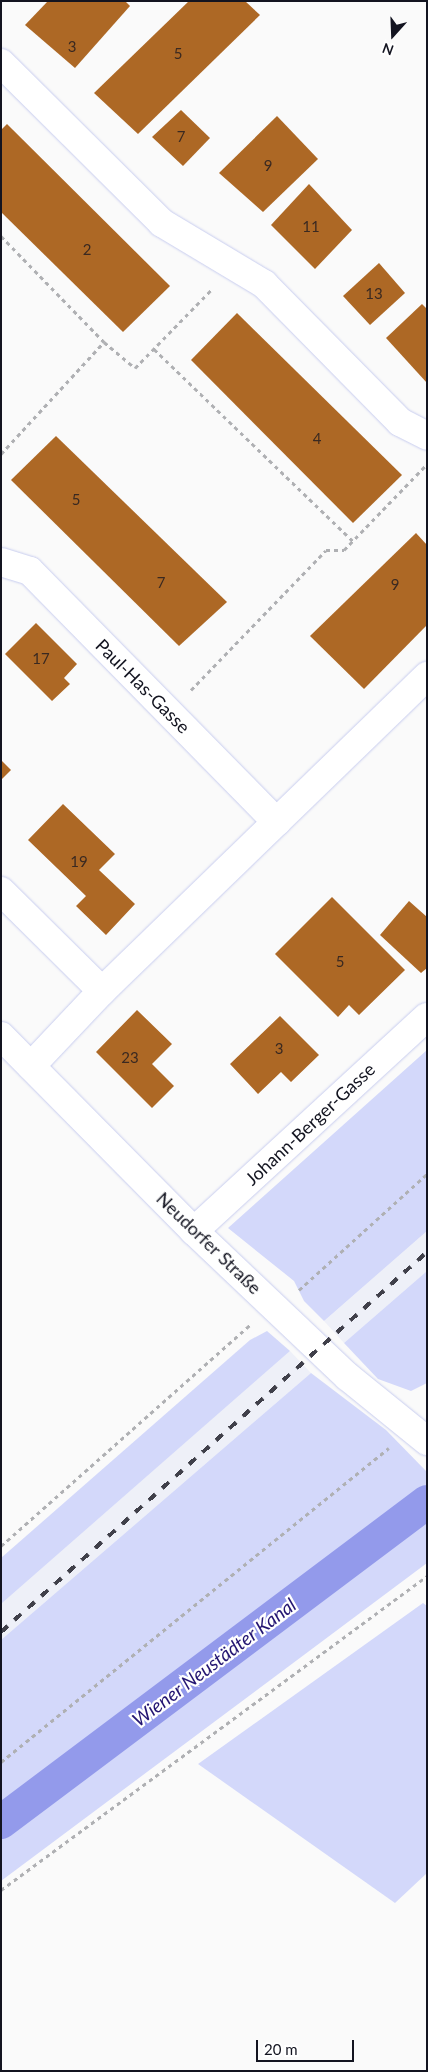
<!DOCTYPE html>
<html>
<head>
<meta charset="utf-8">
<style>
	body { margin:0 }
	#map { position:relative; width:428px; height:2072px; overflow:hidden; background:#fafafa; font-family:Lato,sans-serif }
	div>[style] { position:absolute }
	.built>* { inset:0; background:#eef0f8 }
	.green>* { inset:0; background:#d3d8fa }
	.canal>* { height:34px; margin:-17px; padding:0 17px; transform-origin:17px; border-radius:17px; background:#939aeb }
	.building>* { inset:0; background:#ad6825 }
	.path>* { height:3px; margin-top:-1.5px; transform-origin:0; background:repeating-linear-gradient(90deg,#afb0b3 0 4px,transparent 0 8px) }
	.roads { filter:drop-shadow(0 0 1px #c8cdef) drop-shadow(0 0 1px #c8cdef) }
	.minor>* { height:28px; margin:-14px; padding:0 14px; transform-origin:14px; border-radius:14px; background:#fff }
	.rail>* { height:4px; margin-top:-2px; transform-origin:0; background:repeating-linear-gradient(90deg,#40404a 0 9px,transparent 0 18px) }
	span { translate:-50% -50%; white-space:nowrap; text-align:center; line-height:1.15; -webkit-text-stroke:4.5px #fff; paint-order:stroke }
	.number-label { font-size:15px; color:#3a2921 }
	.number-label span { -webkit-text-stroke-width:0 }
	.street-label { font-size:18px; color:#131420 }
	.water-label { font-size:19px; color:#231572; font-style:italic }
	.frame { position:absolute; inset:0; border:2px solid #131420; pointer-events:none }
	.north { position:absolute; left:368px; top:10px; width:50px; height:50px; -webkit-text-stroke:4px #fff; paint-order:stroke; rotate:200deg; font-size:14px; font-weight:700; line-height:20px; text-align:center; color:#131420 }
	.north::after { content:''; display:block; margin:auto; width:18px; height:22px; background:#131420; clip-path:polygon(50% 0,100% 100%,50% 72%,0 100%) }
	.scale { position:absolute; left:256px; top:2040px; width:98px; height:22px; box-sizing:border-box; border:2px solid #131420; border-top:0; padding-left:6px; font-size:15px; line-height:18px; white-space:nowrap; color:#131420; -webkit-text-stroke:4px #fff; paint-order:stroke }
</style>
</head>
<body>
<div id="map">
	<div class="built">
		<div style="clip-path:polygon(427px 1231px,427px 1271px,344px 1343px,324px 1321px)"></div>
		<div style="clip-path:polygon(290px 1351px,311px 1373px,1px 1640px,1px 1604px)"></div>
	</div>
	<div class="green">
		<div style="clip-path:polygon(427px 1050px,427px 1231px,324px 1321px,304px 1301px,294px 1281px,228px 1228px)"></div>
		<div style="clip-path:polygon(427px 1271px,427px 1383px,411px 1391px,378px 1379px,344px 1343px)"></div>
		<div style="clip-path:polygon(267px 1331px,290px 1351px,1px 1604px,1px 1558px,250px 1340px)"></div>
		<div style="clip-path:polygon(311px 1373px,386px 1430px,427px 1472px,427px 1563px,1px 1881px,1px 1640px)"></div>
		<div style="clip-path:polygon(423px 1603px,427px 1606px,427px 1873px,395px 1903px,198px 1764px)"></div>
	</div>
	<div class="canal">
		<div style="left:1px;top:1822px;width:533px;rotate:-36.91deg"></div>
	</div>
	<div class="building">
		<div style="clip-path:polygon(48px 1px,125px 1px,130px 6px,75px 68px,25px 25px)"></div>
		<div style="clip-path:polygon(189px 1px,245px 1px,260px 15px,138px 134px,94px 93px)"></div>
		<div style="clip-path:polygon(181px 110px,210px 138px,183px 166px,152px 137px)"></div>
		<div style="clip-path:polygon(277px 116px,318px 159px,263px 212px,219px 173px)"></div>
		<div style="clip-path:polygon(7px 124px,170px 286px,123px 332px,1px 212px,1px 130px)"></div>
		<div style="clip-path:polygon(309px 184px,352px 230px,315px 269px,271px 225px)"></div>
		<div style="clip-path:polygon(379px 263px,405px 293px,370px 325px,343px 296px)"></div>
		<div style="clip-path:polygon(422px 304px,427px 309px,427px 383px,386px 338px)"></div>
		<div style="clip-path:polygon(237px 313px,402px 475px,353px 523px,191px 360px)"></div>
		<div style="clip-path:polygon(56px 436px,227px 602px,179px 646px,11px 480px)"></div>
		<div style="clip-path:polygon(416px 533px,427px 545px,427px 625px,364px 689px,310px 636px)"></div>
		<div style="clip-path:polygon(36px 623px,77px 664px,64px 678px,70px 684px,52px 701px,5px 654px)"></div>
		<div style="clip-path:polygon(1px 760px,11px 770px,1px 780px)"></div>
		<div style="clip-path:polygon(63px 804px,115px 854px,99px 870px,135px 904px,106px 935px,76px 906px,86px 896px,28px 840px)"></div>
		<div style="clip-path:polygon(332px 897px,405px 970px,359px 1015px,349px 1005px,338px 1017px,275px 954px)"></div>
		<div style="clip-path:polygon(409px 901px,427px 917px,427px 968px,421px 973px,380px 935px)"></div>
		<div style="clip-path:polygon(137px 1010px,172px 1044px,152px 1064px,174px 1086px,152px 1108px,96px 1052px)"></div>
		<div style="clip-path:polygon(280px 1016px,319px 1055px,291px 1082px,281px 1072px,258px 1094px,230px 1064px)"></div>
	</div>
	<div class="path">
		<div style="left:1px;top:236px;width:148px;rotate:45.8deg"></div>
		<div style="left:154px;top:349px;width:277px;rotate:44deg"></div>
		<div style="left:1px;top:454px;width:152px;rotate:-47.4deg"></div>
		<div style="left:104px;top:342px;width:40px;rotate:40deg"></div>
		<div style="left:135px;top:368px;width:110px;rotate:-45.7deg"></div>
		<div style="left:191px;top:690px;width:194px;rotate:-46deg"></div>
		<div style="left:326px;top:550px;width:18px"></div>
		<div style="left:344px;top:550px;width:117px;rotate:-46deg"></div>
		<div style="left:299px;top:1290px;width:173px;rotate:-42.2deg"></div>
		<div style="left:1px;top:1546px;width:333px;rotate:-41.6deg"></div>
		<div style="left:1px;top:1762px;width:499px;rotate:-39deg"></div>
		<div style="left:1px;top:1890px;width:529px;rotate:-36.39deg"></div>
	</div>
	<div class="roads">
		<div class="minor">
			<div style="left:1px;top:63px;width:227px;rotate:44.8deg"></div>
			<div style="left:162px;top:223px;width:119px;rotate:30.9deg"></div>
			<div style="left:264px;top:284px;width:194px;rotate:45.4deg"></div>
			<div style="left:400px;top:422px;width:30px;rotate:27deg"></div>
			<div style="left:1px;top:562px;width:30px;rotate:17deg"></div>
			<div style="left:30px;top:571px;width:352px;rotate:45.5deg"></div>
			<div style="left:1px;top:891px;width:142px;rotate:44.7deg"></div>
			<div style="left:1px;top:1036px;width:274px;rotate:45.3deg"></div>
			<div style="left:194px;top:1231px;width:212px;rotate:43.5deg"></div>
			<div style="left:348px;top:1377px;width:102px;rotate:39deg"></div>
			<div style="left:31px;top:1066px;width:103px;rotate:-46.6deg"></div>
			<div style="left:102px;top:991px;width:453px;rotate:-44.1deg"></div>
			<div style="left:194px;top:1231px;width:316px;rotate:-42.6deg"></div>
		</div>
	</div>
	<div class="rail">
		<div style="left:1px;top:1632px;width:571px;rotate:-41.73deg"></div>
	</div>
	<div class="number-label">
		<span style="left:72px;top:47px">3</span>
		<span style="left:178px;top:54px">5</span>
		<span style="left:181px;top:137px">7</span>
		<span style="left:268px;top:166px">9</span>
		<span style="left:311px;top:227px">11</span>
		<span style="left:87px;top:250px">2</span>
		<span style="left:374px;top:294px">13</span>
		<span style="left:317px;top:439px">4</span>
		<span style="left:76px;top:500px">5</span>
		<span style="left:161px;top:583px">7</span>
		<span style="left:395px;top:585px">9</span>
		<span style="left:41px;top:659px">17</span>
		<span style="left:79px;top:862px">19</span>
		<span style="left:340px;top:962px">5</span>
		<span style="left:279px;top:1049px">3</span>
		<span style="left:130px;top:1058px">23</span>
	</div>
	<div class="street-label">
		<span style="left:143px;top:686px;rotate:45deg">Paul-Has-Gasse</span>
		<span style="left:310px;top:1124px;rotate:-43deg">Johann-Berger-Gasse</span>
		<span style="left:209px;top:1243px;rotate:44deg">Neudorfer Straße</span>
	</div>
	<div class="water-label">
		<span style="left:214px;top:1662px;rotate:-37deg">Wiener Neustädter Kanal</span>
	</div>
	<div class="frame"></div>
	<div class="north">N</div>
	<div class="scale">20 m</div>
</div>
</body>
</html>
